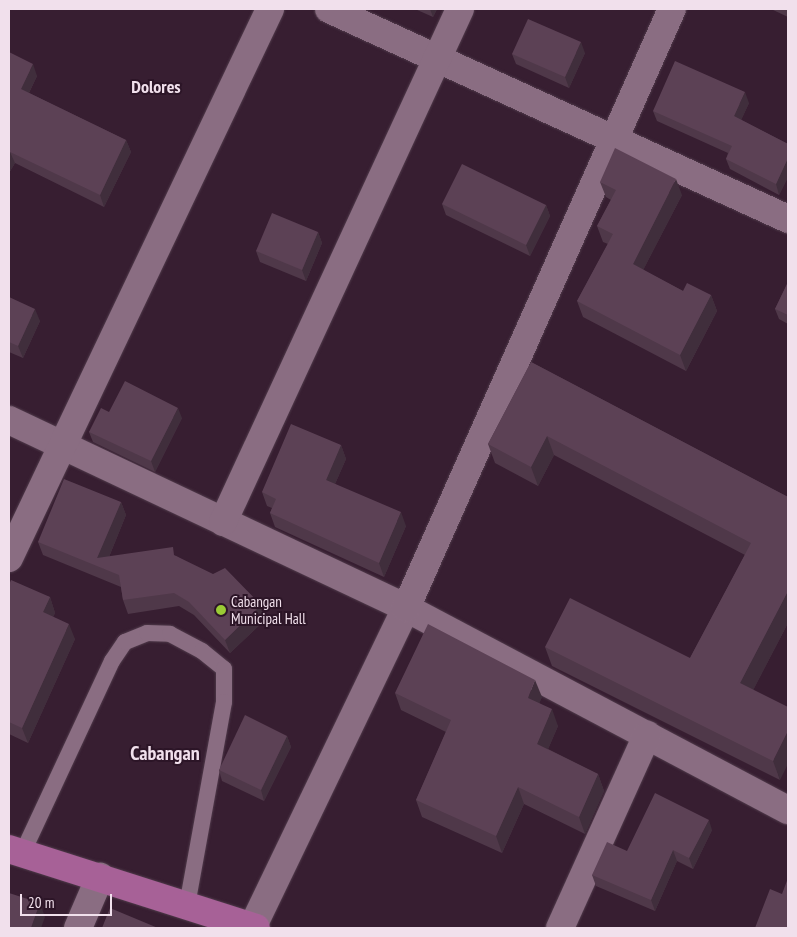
<!DOCTYPE html>
<html>
<head>
<meta charset="utf-8">
<style>
	body { margin:0 }
	#map { position:relative; width:797px; height:937px; overflow:hidden; background:#371e31; font-family:"PT Sans Narrow",sans-serif }
	div>[style] { position:absolute }
	.roads { filter:drop-shadow(0 0 1px #503b4b) drop-shadow(0 0 1px #503b4b) }
	.lane>* { height:16px; margin:-8px; padding:0 8px; transform-origin:8px; border-radius:8px; background:#8a6d82 }
	.street>* { height:28px; margin:-14px; padding:0 14px; transform-origin:14px; border-radius:14px; background:#8a6d82 }
	.primary>* { height:28px; margin:-14px; padding:0 14px; transform-origin:14px; border-radius:14px; background:#a76197 }
	.wall>* { inset:0; background:#4f3849 }
	.shaded-wall>* { inset:0; background:#402e3c }
	.building>* { inset:0; background:#5c4155 }
	.dots>* { width:14px; height:14px; translate:-50% -50%; box-sizing:border-box; border:2px solid #2c1527; border-radius:50% }
	span { translate:-50% -50%; white-space:nowrap; text-align:center; line-height:1.15; -webkit-text-stroke:4px #2c1527; paint-order:stroke }
	.poi-label { font-size:15px; color:#f1e0ec }
	.left { translate:0 -50%; text-align:left }
	.quarter-label { font-size:18px; color:#f1e0ec; font-weight:700 }
	.district-label { font-size:20px; color:#f1e0ec; font-weight:700 }
	.frame { position:absolute; inset:0; border:10px solid #f1e0ec; pointer-events:none }
	.scale { position:absolute; left:20px; top:894px; width:92px; height:22px; box-sizing:border-box; border:2px solid #f1e0ec; border-top:0; padding-left:6px; font-size:15px; line-height:18px; white-space:nowrap; color:#f1e0ec; -webkit-text-stroke:4px #2c1527; paint-order:stroke }
</style>
</head>
<body>
<div id="map">
	<div class="roads">
		<div class="lane">
			<div style="left:22px;top:854px;width:213px;rotate:-65deg"></div>
			<div style="left:112px;top:661px;width:23px;rotate:-56deg"></div>
			<div style="left:125px;top:642px;width:24px;rotate:-22deg"></div>
			<div style="left:147px;top:633px;width:23px;rotate:2deg"></div>
			<div style="left:170px;top:634px;width:36px;rotate:28deg"></div>
			<div style="left:202px;top:651px;width:28px;rotate:39deg"></div>
			<div style="left:224px;top:669px;width:33px;rotate:90deg"></div>
			<div style="left:224px;top:702px;width:207px;rotate:100.3deg"></div>
		</div>
		<div class="street">
			<div style="left:329px;top:9px;width:505px;rotate:24.58deg"></div>
			<div style="left:9px;top:420px;width:439px;rotate:25.3deg"></div>
			<div style="left:406px;top:608px;width:432px;rotate:27.9deg"></div>
			<div style="left:223px;top:522px;width:565px;rotate:-65.2deg"></div>
			<div style="left:9px;top:558px;width:608px;rotate:-64.57deg"></div>
			<div style="left:78px;top:928px;width:56px;rotate:-66.7deg"></div>
			<div style="left:252px;top:928px;width:355px;rotate:-64.3deg"></div>
			<div style="left:406px;top:608px;width:655px;rotate:-66.06deg"></div>
			<div style="left:560px;top:928px;width:212px;rotate:-65.7deg"></div>
		</div>
		<div class="primary">
			<div style="left:9px;top:849px;width:259px;rotate:17.7deg"></div>
		</div>
	</div>
	<div class="wall">
		<div style="clip-path:polygon(415px 9px,437px 9px,433px 17px)"></div>
		<div style="clip-path:polygon(771px 9px,788px 9px,788px 17px)"></div>
		<div style="clip-path:polygon(9px 52px,37px 76px,29px 93px,126px 140px,131px 152px,104px 207px,15px 163px,9px 173px)"></div>
		<div style="clip-path:polygon(585px 53px,569px 88px,516px 64px,512px 54px)"></div>
		<div style="clip-path:polygon(749px 103px,741px 120px,788px 144px,788px 177px,779px 195px,730px 169px,726px 159px,728px 153px,657px 121px,653px 111px)"></div>
		<div style="clip-path:polygon(600px 182px,682px 195px,643px 270px,683px 291px,711px 295px,717px 311px,686px 371px,583px 317px,577px 301px,608px 244px,603px 242px,597px 226px,611px 200px,606px 197px)"></div>
		<div style="clip-path:polygon(442px 204px,546px 205px,550px 216px,530px 256px,446px 215px)"></div>
		<div style="clip-path:polygon(318px 232px,322px 243px,306px 281px,260px 262px,256px 251px)"></div>
		<div style="clip-path:polygon(788px 282px,788px 324px,779px 319px,775px 309px)"></div>
		<div style="clip-path:polygon(9px 297px,40px 321px,23px 358px,9px 352px)"></div>
		<div style="clip-path:polygon(531px 362px,788px 497px,788px 623px,753px 690px,780px 780px,552px 666px,545px 647px,690px 658px,745px 555px,554px 455px,538px 486px,495px 463px,488px 444px)"></div>
		<div style="clip-path:polygon(109px 412px,182px 418px,155px 472px,93px 442px,89px 432px)"></div>
		<div style="clip-path:polygon(341px 445px,346px 459px,335px 484px,406px 526px,384px 577px,275px 527px,270px 513px,272px 508px,267px 506px,262px 492px)"></div>
		<div style="clip-path:polygon(121px 502px,126px 515px,109px 557px,176px 556px,261px 605px,266px 619px,230px 653px,194px 615px,179px 606px,128px 614px,123px 600px,121px 587px,43px 555px,38px 542px)"></div>
		<div style="clip-path:polygon(9px 585px,50px 597px,55px 613px,53px 617px,75px 639px,28px 743px,9px 734px)"></div>
		<div style="clip-path:polygon(395px 693px,542px 697px,539px 703px,558px 726px,548px 749px,598px 774px,604px 791px,585px 834px,524px 804px,502px 853px,422px 817px,416px 800px,446px 732px,401px 710px)"></div>
		<div style="clip-path:polygon(287px 736px,291px 747px,264px 801px,222px 781px,219px 770px)"></div>
		<div style="clip-path:polygon(712px 830px,693px 869px,677px 861px,655px 911px,596px 886px,592px 875px)"></div>
	</div>
	<div class="shaded-wall">
		<div style="clip-path:polygon(430px 9px,437px 9px,433px 17px)"></div>
		<div style="clip-path:polygon(581px 42px,585px 53px,569px 88px,565px 77px)"></div>
		<div style="clip-path:polygon(33px 64px,37px 76px,25px 101px,21px 89px)"></div>
		<div style="clip-path:polygon(745px 92px,749px 103px,738px 127px,734px 116px)"></div>
		<div style="clip-path:polygon(126px 140px,131px 152px,104px 207px,100px 195px)"></div>
		<div style="clip-path:polygon(10px 152px,15px 163px,9px 173px,9px 154px)"></div>
		<div style="clip-path:polygon(788px 158px,788px 177px,779px 195px,776px 184px)"></div>
		<div style="clip-path:polygon(676px 179px,682px 195px,638px 280px,633px 264px)"></div>
		<div style="clip-path:polygon(546px 205px,550px 216px,530px 256px,526px 245px)"></div>
		<div style="clip-path:polygon(318px 232px,322px 243px,306px 281px,302px 270px)"></div>
		<div style="clip-path:polygon(711px 295px,717px 311px,686px 371px,680px 355px)"></div>
		<div style="clip-path:polygon(35px 309px,40px 321px,23px 358px,18px 346px)"></div>
		<div style="clip-path:polygon(178px 408px,182px 418px,155px 472px,151px 461px)"></div>
		<div style="clip-path:polygon(547px 436px,554px 455px,538px 486px,531px 467px)"></div>
		<div style="clip-path:polygon(341px 445px,346px 459px,331px 493px,326px 480px)"></div>
		<div style="clip-path:polygon(121px 502px,126px 515px,104px 569px,97px 558px)"></div>
		<div style="clip-path:polygon(401px 512px,406px 526px,384px 577px,379px 563px)"></div>
		<div style="clip-path:polygon(788px 591px,788px 623px,747px 702px,740px 683px)"></div>
		<div style="clip-path:polygon(50px 597px,55px 613px,48px 627px,43px 612px)"></div>
		<div style="clip-path:polygon(261px 605px,266px 619px,230px 653px,225px 640px)"></div>
		<div style="clip-path:polygon(69px 624px,75px 639px,28px 743px,22px 728px)"></div>
		<div style="clip-path:polygon(535px 680px,542px 697px,534px 716px,528px 698px)"></div>
		<div style="clip-path:polygon(552px 709px,558px 726px,543px 761px,537px 744px)"></div>
		<div style="clip-path:polygon(788px 731px,788px 764px,780px 780px,773px 761px)"></div>
		<div style="clip-path:polygon(287px 736px,291px 747px,264px 801px,261px 790px)"></div>
		<div style="clip-path:polygon(598px 774px,604px 791px,585px 834px,579px 817px)"></div>
		<div style="clip-path:polygon(518px 787px,524px 804px,502px 853px,496px 836px)"></div>
		<div style="clip-path:polygon(709px 820px,712px 830px,693px 869px,689px 858px)"></div>
		<div style="clip-path:polygon(673px 850px,677px 861px,655px 911px,651px 900px)"></div>
		<div style="clip-path:polygon(40px 903px,45px 917px,41px 928px,31px 928px)"></div>
	</div>
	<div class="building">
		<div style="clip-path:polygon(528px 19px,581px 42px,565px 77px,512px 54px)"></div>
		<div style="clip-path:polygon(9px 52px,33px 64px,21px 89px,126px 140px,100px 195px,10px 152px,9px 154px)"></div>
		<div style="clip-path:polygon(675px 61px,745px 92px,734px 116px,788px 144px,788px 158px,776px 184px,726px 159px,732px 146px,653px 111px)"></div>
		<div style="clip-path:polygon(615px 148px,676px 179px,633px 264px,683px 291px,687px 283px,711px 295px,680px 355px,577px 301px,613px 234px,597px 226px,616px 190px,600px 182px)"></div>
		<div style="clip-path:polygon(462px 164px,546px 205px,526px 245px,442px 204px)"></div>
		<div style="clip-path:polygon(272px 213px,318px 232px,302px 270px,256px 251px)"></div>
		<div style="clip-path:polygon(788px 282px,788px 315px,775px 309px)"></div>
		<div style="clip-path:polygon(9px 297px,35px 309px,18px 346px,9px 342px)"></div>
		<div style="clip-path:polygon(531px 362px,788px 497px,788px 591px,740px 683px,788px 707px,788px 731px,773px 761px,545px 647px,570px 598px,690px 658px,751px 543px,547px 436px,531px 467px,488px 444px)"></div>
		<div style="clip-path:polygon(125px 381px,178px 408px,151px 461px,89px 432px,101px 408px,109px 412px)"></div>
		<div style="clip-path:polygon(291px 424px,341px 445px,326px 480px,401px 512px,379px 563px,270px 513px,276px 499px,262px 492px)"></div>
		<div style="clip-path:polygon(64px 479px,121px 502px,97px 558px,173px 547px,174px 555px,213px 574px,225px 568px,261px 605px,225px 640px,189px 602px,174px 593px,123px 600px,119px 575px,38px 542px)"></div>
		<div style="clip-path:polygon(11px 580px,50px 597px,43px 612px,69px 624px,22px 728px,9px 722px,9px 585px)"></div>
		<div style="clip-path:polygon(428px 624px,535px 680px,528px 698px,552px 709px,537px 744px,598px 774px,579px 817px,518px 787px,496px 836px,416px 800px,451px 720px,395px 693px)"></div>
		<div style="clip-path:polygon(245px 715px,287px 736px,261px 790px,219px 770px)"></div>
		<div style="clip-path:polygon(655px 793px,709px 820px,689px 858px,673px 850px,651px 900px,592px 875px,607px 842px,627px 851px)"></div>
		<div style="clip-path:polygon(788px 878px,788px 928px,755px 928px,770px 889px,782px 894px)"></div>
		<div style="clip-path:polygon(9px 893px,40px 903px,31px 928px,9px 928px)"></div>
		<div style="clip-path:polygon(110px 908px,158px 928px,102px 928px)"></div>
	</div>
	<div class="dots">
		<div style="left:221px;top:610px;background:#9acb35"></div>
	</div>
	<div class="poi-label">
		<span class="left" style="left:231px;top:610px">Cabangan<br>Municipal Hall</span>
	</div>
	<div class="quarter-label">
		<span style="left:156px;top:87px">Dolores</span>
	</div>
	<div class="district-label">
		<span style="left:165px;top:753px">Cabangan</span>
	</div>
	<div class="frame"></div>
	<div class="scale">20 m</div>
</div>
</body>
</html>
